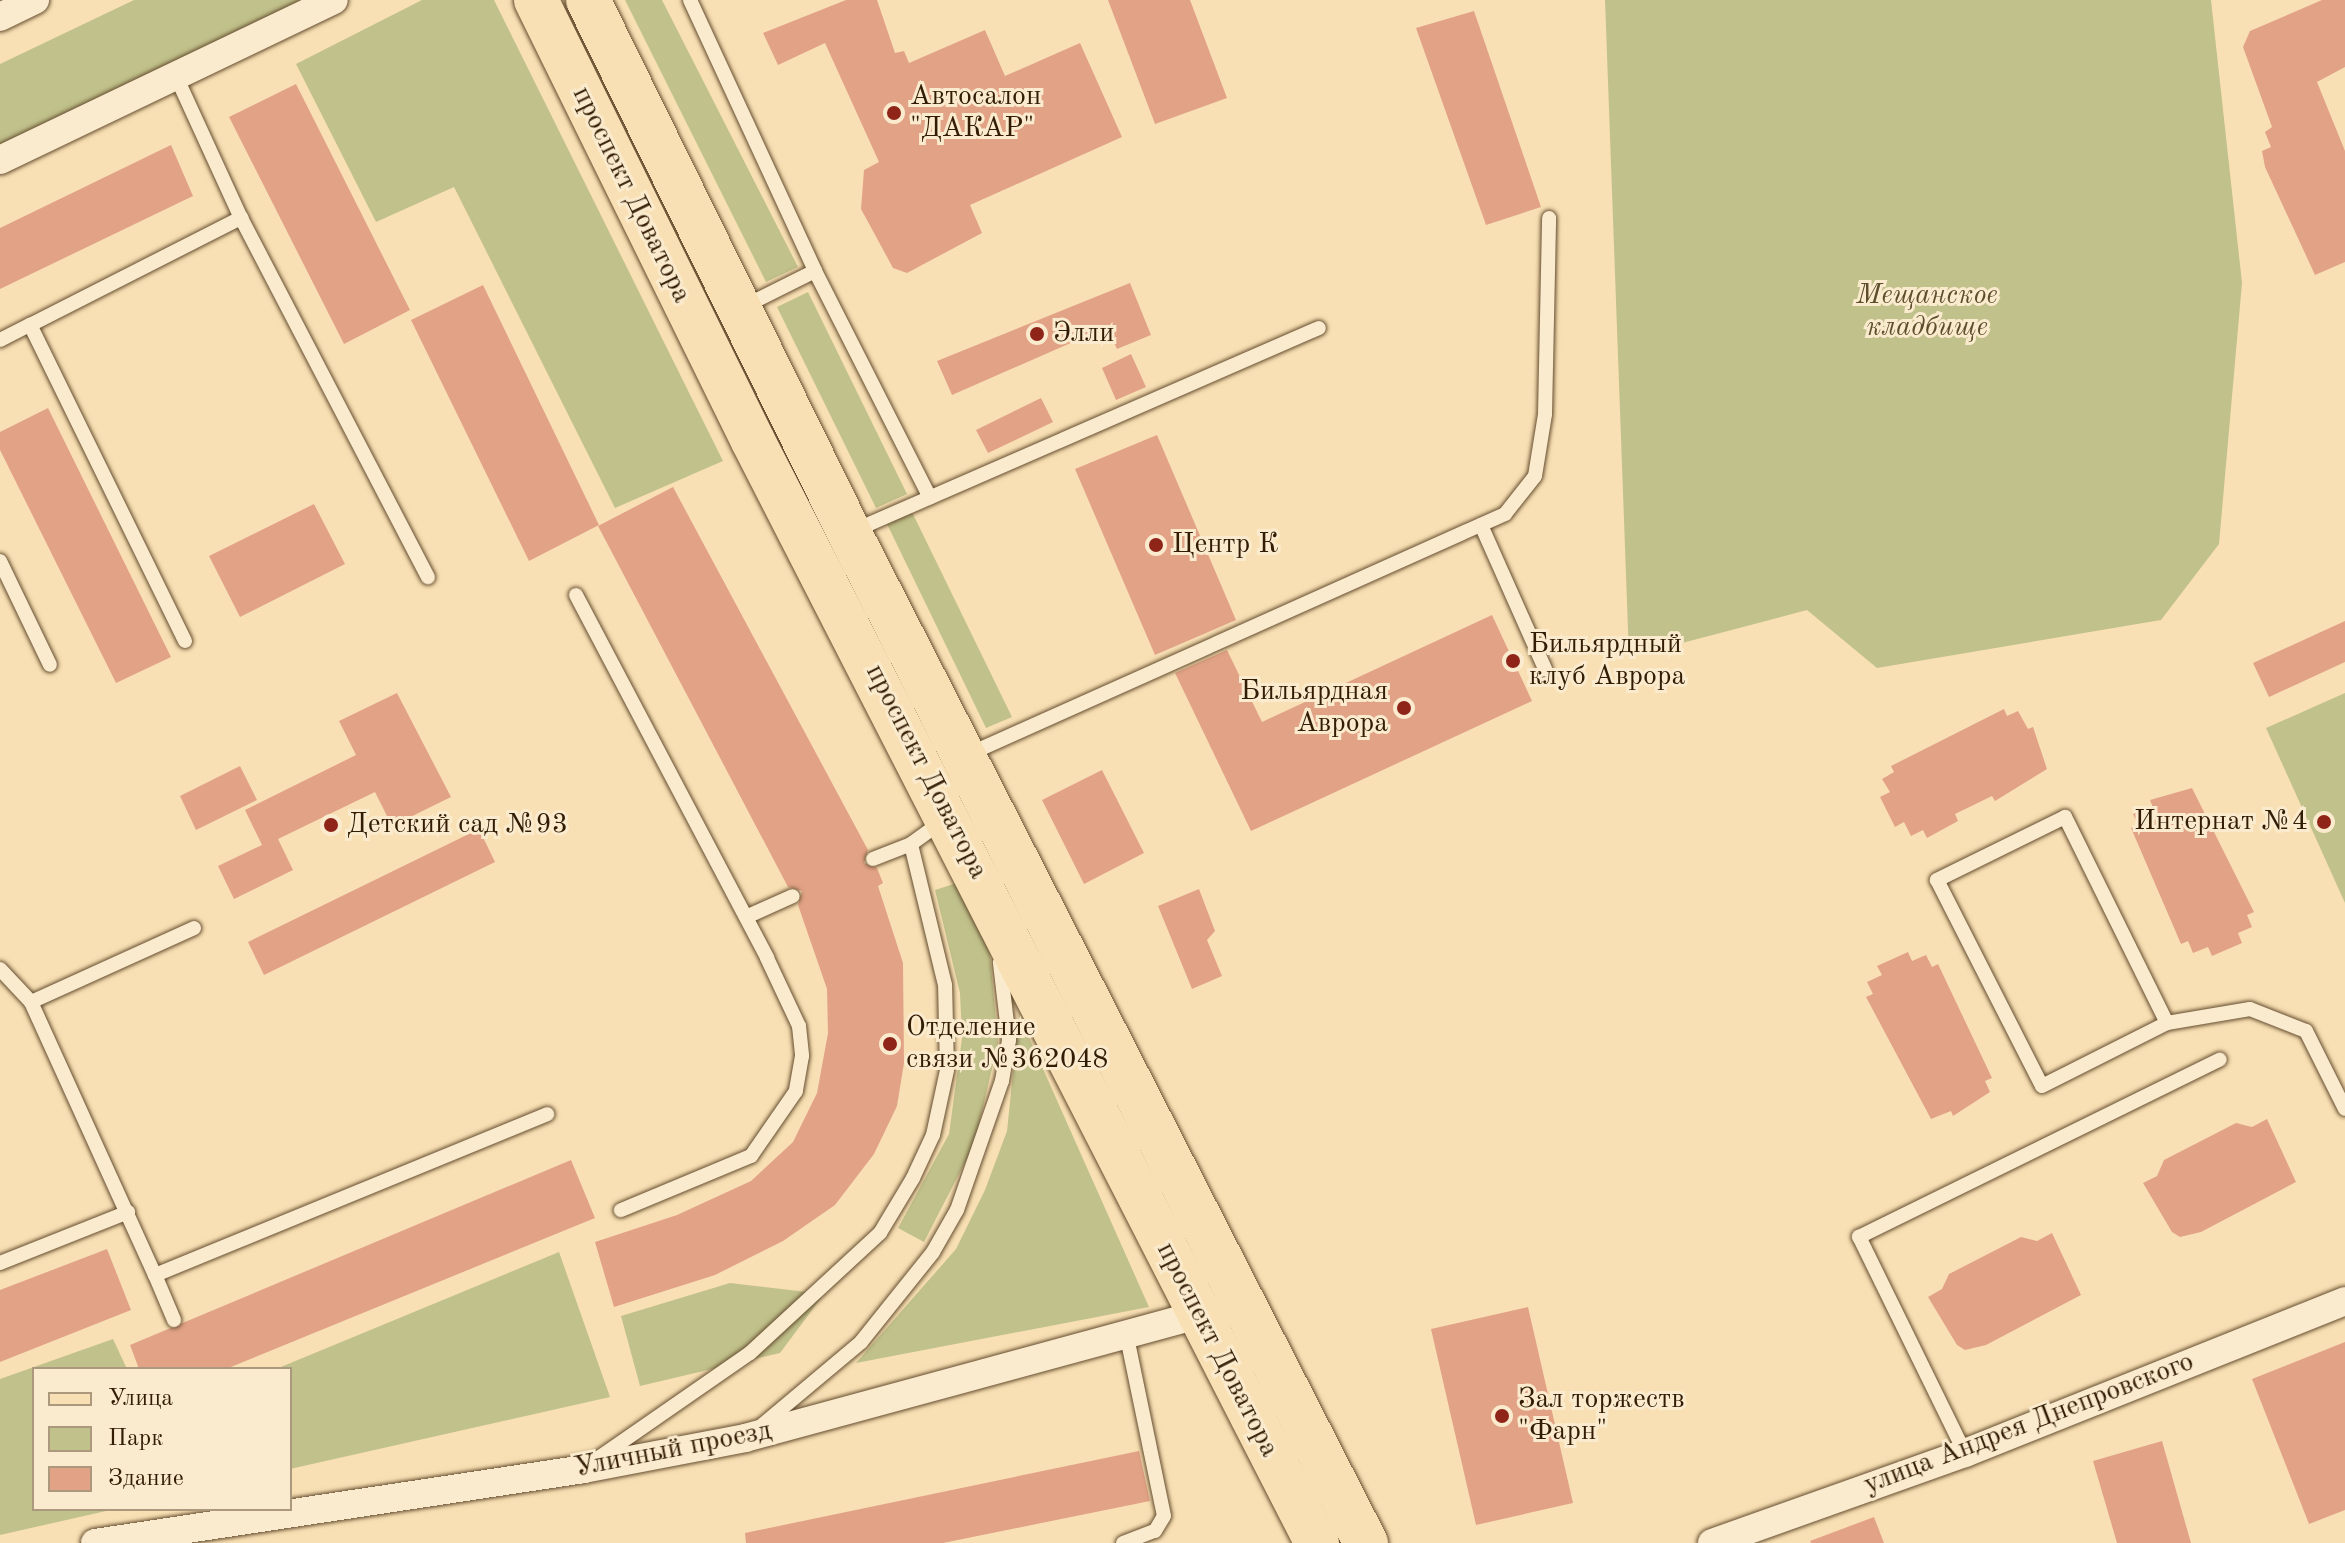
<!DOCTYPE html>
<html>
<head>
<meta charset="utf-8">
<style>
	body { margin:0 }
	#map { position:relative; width:2345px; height:1543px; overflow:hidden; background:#f9e0b4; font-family:"Old Standard TT",serif }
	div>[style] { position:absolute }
	.green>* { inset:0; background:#c1c18b }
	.building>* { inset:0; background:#e2a286 }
	.roads { filter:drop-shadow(0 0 2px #644d2f) drop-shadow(0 0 2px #644d2f) }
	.lane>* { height:14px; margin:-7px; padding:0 7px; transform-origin:7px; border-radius:7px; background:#fbebce }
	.street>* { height:28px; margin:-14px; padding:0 14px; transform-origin:14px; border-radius:14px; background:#fbebce }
	.primary>* { height:44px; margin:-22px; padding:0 22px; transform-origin:22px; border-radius:22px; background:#f9e0b4 }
	.dots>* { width:22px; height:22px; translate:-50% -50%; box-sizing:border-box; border:4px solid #fbebce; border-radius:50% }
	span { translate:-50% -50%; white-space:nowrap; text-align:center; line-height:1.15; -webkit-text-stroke:6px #fbebce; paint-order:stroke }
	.poi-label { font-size:28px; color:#321c03 }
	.left { translate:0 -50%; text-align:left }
	.right { translate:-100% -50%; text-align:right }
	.street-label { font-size:28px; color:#321c03 }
	.park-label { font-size:28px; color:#5d4e2c; font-style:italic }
	.legend { position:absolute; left:32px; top:1367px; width:260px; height:144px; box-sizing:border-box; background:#fbebce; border:2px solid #ab987d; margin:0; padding:10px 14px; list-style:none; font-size:24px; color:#321c03 }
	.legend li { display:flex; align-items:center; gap:16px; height:40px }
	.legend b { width:40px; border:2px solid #ab987d }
</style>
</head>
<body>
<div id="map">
	<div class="green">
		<div style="clip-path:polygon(134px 0,319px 0,0 152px,0 64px)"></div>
		<div style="clip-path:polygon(422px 0,494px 0,723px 461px,615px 508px,454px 187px,376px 222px,296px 64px)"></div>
		<div style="clip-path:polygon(625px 0,662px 0,798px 267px,766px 282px)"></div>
		<div style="clip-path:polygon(1605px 0,2211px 0,2242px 283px,2219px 544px,2161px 620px,1877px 668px,1807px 610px,1629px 657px)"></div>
		<div style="clip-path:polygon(808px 292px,907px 494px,876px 508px,777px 307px)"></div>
		<div style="clip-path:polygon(912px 512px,1012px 717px,986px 728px,887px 524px)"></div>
		<div style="clip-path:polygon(2345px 693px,2345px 903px,2266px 728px)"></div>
		<div style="clip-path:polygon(966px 880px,990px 954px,998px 1043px,974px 1145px,924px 1242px,898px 1228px,949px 1134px,962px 1038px,960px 993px,935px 890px)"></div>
		<div style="clip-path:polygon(1019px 1015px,1149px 1307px,856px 1363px,956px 1249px,985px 1190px,1007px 1131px)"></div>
		<div style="clip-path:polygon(559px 1252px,610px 1397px,290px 1469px,290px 1369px,276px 1369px)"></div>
		<div style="clip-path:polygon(730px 1283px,824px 1294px,780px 1353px,640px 1386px,621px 1316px)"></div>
		<div style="clip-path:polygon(113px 1339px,127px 1369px,34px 1369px,34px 1509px,115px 1509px,0 1535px,0 1379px)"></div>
	</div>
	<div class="building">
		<div style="clip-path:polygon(846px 0,877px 0,895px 53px,904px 51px,909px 63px,985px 30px,1005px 76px,1080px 43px,1122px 137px,970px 205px,982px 233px,907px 273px,893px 268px,861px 209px,864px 170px,879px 162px,825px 43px,778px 65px,763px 33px)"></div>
		<div style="clip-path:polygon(1108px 0,1190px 0,1227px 98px,1155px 124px)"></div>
		<div style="clip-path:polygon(2322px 0,2345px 0,2345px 67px,2317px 82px,2345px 151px,2345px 262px,2315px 275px,2265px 167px,2262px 151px,2271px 147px,2265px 132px,2272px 127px,2243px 47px,2250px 31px)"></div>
		<div style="clip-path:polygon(1474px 11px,1541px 207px,1486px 225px,1416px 28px)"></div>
		<div style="clip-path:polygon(296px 84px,410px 310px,344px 344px,229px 117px)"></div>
		<div style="clip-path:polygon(171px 145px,193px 196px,0 289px,0 228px)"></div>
		<div style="clip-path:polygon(1130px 283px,1151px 335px,1117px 349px,1107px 327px,952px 395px,937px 361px)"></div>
		<div style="clip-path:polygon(483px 285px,599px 525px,529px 561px,411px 320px)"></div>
		<div style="clip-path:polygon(1131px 354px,1146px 387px,1116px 400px,1102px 368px)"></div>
		<div style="clip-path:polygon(1041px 398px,1053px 422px,988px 453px,976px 430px)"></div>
		<div style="clip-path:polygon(48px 408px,171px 657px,116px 683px,0 450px,0 432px)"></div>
		<div style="clip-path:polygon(1157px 435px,1236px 620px,1155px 655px,1075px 469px)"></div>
		<div style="clip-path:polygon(673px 487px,868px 850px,864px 863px,877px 868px,883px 883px,878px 886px,903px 963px,904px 1063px,897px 1106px,874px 1154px,835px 1205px,783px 1241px,715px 1275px,614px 1307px,595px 1242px,677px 1215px,751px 1181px,793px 1142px,817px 1093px,828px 1033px,827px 989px,798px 905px,802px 891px,788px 887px,598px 526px)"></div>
		<div style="clip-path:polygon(314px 504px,345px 564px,240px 617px,209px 556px)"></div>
		<div style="clip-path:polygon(1492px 615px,1532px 701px,1251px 831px,1175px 673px,1227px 650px,1262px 722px)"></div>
		<div style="clip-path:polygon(2345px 621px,2345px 662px,2269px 697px,2253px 663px)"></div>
		<div style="clip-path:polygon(397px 693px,451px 797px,392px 826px,375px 792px,278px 839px,293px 870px,234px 899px,218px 866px,262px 845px,245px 810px,356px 755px,339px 721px)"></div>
		<div style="clip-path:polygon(2004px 709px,2007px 716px,2018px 711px,2028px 729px,2033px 727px,2047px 769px,1995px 801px,1992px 796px,1955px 814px,1958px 821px,1927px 838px,1923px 830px,1911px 836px,1904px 822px,1895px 827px,1880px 797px,1890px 792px,1882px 779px,1894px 772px,1891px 766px)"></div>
		<div style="clip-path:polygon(240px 766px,257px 800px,196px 830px,180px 796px)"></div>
		<div style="clip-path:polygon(1102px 770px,1144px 853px,1084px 884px,1042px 800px)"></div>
		<div style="clip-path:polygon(2192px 788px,2254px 912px,2247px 915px,2252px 927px,2238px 933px,2242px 943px,2212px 956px,2208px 947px,2193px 953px,2188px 941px,2181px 944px,2131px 828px,2138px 825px,2133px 814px,2152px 805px,2150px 800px)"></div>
		<div style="clip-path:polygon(479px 829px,495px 862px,264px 975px,248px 942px)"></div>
		<div style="clip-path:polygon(1199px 889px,1215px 931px,1207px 940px,1222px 976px,1192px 989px,1158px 906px)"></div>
		<div style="clip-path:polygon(1908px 952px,1912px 961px,1926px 955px,1932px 967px,1938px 964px,1992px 1078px,1985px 1081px,1990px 1092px,1953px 1116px,1951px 1111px,1931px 1119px,1866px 997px,1873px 994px,1867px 982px,1882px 975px,1877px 966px)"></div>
		<div style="clip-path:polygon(2267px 1119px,2296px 1182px,2201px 1232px,2180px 1237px,2172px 1232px,2143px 1183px,2157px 1176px,2164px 1160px,2236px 1123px,2252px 1127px)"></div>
		<div style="clip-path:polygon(571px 1160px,595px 1218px,226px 1369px,139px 1369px,130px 1345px)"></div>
		<div style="clip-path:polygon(2052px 1233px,2081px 1295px,1986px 1345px,1965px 1350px,1957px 1345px,1928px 1297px,1942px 1289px,1949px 1274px,2021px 1237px,2037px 1241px)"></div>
		<div style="clip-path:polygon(107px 1249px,131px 1310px,0 1362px,0 1290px)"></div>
		<div style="clip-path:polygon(1528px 1307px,1573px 1503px,1476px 1525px,1431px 1329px)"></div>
		<div style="clip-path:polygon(2345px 1342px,2345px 1510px,2309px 1524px,2252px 1379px)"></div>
		<div style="clip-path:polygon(2162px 1441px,2191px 1543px,2117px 1543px,2093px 1461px)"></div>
		<div style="clip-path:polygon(1139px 1451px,1150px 1501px,943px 1543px,746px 1543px,745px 1533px)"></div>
		<div style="clip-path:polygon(1874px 1517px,1884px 1543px,1811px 1543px,1810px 1541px)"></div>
	</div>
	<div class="roads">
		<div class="lane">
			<div style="left:690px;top:0;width:298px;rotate:65.2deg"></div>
			<div style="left:815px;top:271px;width:80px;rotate:153.4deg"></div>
			<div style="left:175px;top:74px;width:158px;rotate:65.4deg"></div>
			<div style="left:241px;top:218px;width:405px;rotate:62.5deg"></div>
			<div style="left:815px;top:271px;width:254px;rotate:63.1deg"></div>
			<div style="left:0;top:340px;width:34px;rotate:-27deg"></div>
			<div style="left:1481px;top:525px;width:158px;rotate:66deg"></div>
			<div style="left:853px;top:531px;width:508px;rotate:-23.54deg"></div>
			<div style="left:0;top:561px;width:115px;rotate:64.3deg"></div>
			<div style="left:576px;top:595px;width:410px;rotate:62.2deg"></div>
			<div style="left:767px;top:958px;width:75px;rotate:64.8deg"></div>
			<div style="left:799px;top:1026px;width:30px;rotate:84deg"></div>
			<div style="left:802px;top:1056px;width:36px;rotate:100deg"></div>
			<div style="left:796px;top:1091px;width:79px;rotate:124.7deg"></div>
			<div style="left:751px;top:1156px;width:141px;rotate:157.4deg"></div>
			<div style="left:185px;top:641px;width:352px;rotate:-116.1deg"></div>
			<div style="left:30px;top:325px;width:237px;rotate:-26.9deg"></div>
			<div style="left:967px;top:755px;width:590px;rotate:-24.13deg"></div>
			<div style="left:1505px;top:514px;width:48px;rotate:-51.7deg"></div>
			<div style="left:1535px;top:476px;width:63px;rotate:-80.8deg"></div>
			<div style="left:1545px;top:414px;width:196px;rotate:-88.8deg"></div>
			<div style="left:873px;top:859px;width:41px;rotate:-21.5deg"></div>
			<div style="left:746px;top:917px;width:51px;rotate:-24.1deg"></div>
			<div style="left:0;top:969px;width:45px;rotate:46.8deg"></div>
			<div style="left:31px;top:1002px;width:300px;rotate:65.6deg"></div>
			<div style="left:155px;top:1275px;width:424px;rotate:-22.3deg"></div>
			<div style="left:31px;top:1002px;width:179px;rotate:-24.4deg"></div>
			<div style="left:2167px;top:1023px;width:230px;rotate:-116.3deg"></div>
			<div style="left:2065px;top:817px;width:143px;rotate:153.8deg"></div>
			<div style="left:1937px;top:880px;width:231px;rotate:63deg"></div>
			<div style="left:2042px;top:1086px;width:140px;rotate:-26.7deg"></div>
			<div style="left:2167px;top:1023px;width:84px;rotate:-9.6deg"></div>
			<div style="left:2250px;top:1009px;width:60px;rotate:21.4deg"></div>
			<div style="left:2306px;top:1031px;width:87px;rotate:63.4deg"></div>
			<div style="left:0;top:1263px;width:138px;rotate:-21.7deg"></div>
			<div style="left:155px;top:1275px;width:49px;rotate:67.1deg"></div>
			<div style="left:761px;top:1426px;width:131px;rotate:-40deg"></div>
			<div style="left:861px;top:1342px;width:115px;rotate:-51.3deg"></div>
			<div style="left:933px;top:1252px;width:48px;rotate:-60.3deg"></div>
			<div style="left:957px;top:1210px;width:137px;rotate:-70.8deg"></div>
			<div style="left:1002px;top:1081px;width:42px;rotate:-80.3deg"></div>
			<div style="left:1009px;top:1040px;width:78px;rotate:-96.7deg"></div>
			<div style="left:1965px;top:1453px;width:241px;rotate:-116.1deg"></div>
			<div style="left:1859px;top:1237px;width:402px;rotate:-26.2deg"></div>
			<div style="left:597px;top:1459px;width:186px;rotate:-34.7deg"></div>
			<div style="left:750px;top:1353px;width:177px;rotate:-42.7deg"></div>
			<div style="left:880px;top:1233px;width:64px;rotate:-59deg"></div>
			<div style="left:913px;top:1178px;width:47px;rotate:-65.1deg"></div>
			<div style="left:933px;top:1135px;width:66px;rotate:-77.8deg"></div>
			<div style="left:947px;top:1070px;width:85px;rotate:-91.3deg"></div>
			<div style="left:945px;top:985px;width:145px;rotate:-103.6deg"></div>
			<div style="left:911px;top:844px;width:39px;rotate:-36deg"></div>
			<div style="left:1123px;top:1543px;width:34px;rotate:-21deg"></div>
			<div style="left:1155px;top:1531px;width:17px;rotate:-59deg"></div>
			<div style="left:1164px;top:1516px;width:182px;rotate:-101.7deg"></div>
		</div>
		<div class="street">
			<div style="left:0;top:17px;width:39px;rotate:-26deg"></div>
			<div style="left:0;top:160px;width:370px;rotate:-25.6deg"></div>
			<div style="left:95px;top:1543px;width:494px;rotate:-8.6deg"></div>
			<div style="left:583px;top:1469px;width:165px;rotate:-10.8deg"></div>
			<div style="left:745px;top:1438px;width:489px;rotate:-15.2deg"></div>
			<div style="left:1712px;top:1543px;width:269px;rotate:-19.6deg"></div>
			<div style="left:1965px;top:1453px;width:409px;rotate:-21.8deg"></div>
		</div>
		<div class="primary">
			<div style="left:536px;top:0;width:491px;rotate:63.8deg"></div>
			<div style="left:753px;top:441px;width:1238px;rotate:62.9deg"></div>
			<div style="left:588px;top:0;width:593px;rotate:63.87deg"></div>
			<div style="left:849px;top:532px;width:1136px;rotate:62.92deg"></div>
		</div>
	</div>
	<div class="dots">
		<div style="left:894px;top:113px;background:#8f2418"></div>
		<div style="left:1037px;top:334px;background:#8f2418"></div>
		<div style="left:1156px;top:545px;background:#8f2418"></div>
		<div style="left:1513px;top:661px;background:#8f2418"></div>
		<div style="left:1404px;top:708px;background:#8f2418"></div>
		<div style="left:2324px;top:822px;background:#8f2418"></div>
		<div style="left:331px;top:825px;background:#8f2418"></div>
		<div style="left:890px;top:1044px;background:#8f2418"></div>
		<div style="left:1502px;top:1416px;background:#8f2418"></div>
	</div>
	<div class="poi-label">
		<span class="left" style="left:910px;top:113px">Автосалон<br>"ДАКАР"</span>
		<span class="left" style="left:1053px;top:334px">Элли</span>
		<span class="left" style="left:1172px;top:545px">Центр К</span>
		<span class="left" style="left:1529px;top:661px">Бильярдный<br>клуб Аврора</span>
		<span class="right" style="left:1388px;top:708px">Бильярдная<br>Аврора</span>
		<span class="right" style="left:2308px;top:822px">Интернат №4</span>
		<span class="left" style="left:347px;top:825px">Детский сад №93</span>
		<span class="left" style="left:906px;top:1044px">Отделение<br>связи №362048</span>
		<span class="left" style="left:1518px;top:1416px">Зал торжеств<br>"Фарн"</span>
	</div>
	<div class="street-label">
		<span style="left:631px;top:195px;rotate:64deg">проспект Доватора</span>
		<span style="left:926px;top:772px;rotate:63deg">проспект Доватора</span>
		<span style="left:1217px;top:1350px;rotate:63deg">проспект Доватора</span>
		<span style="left:2029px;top:1424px;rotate:-21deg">улица Андрея Днепровского</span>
		<span style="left:673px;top:1450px;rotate:-11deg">Уличный проезд</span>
	</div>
	<div class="park-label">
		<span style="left:1927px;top:312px">Мещанское<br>кладбище</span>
	</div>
	<ul class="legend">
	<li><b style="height:10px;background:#f9e0b4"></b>Улица</li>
	<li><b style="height:22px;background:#c1c18b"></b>Парк</li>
	<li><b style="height:22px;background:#e2a286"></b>Здание</li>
	</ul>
</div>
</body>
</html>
